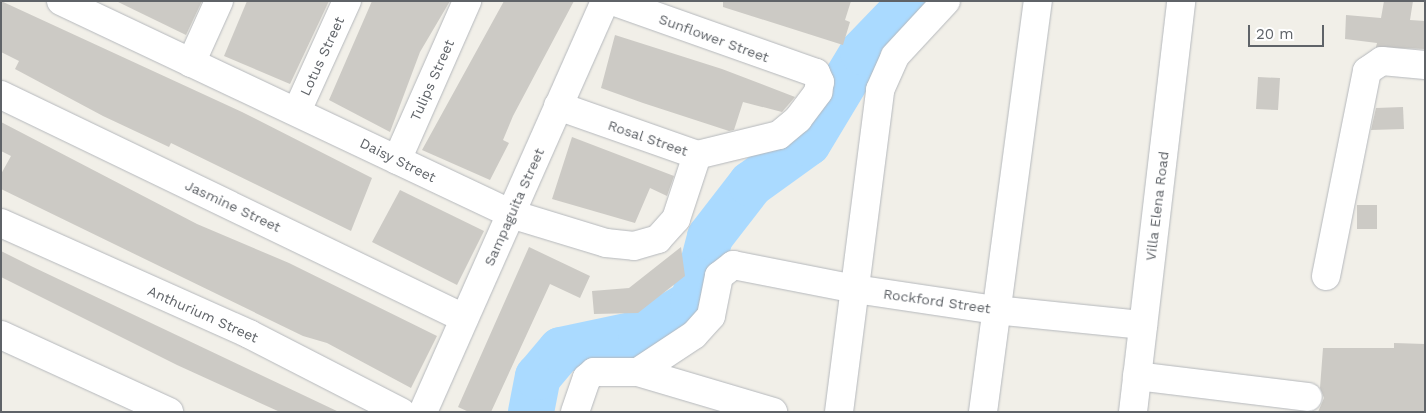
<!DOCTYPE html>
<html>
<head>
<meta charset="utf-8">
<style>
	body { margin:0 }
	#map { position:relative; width:1426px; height:413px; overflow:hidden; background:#f1efe8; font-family:"Work Sans",sans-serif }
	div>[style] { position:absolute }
	.river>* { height:46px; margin:-23px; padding:0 23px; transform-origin:23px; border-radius:23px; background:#aadaff }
	.building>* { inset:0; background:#cccac5 }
	.roads { filter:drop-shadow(0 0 1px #b5b8bc) drop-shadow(0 0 1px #b5b8bc) }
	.street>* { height:28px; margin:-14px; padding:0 14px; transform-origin:14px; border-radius:14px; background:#fff }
	.secondary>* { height:28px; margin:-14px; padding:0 14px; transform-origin:14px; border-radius:14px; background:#fff }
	span { translate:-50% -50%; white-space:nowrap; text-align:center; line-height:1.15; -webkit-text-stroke:4px #fff; paint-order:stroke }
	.street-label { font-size:14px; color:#5f6368 }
	.frame { position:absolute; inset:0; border:2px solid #5f6368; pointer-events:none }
	.scale { position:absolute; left:1248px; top:25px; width:76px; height:22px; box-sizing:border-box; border:2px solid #5f6368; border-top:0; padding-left:6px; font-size:15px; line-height:18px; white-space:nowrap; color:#5f6368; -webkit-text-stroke:4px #fff; paint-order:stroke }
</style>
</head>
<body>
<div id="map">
	<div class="river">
		<div style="left:531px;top:412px;width:36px;rotate:-79deg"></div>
		<div style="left:538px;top:377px;width:35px;rotate:-50deg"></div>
		<div style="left:561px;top:350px;width:82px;rotate:-12deg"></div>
		<div style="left:641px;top:333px;width:61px;rotate:-30.8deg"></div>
		<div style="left:693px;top:302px;width:67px;rotate:-75.3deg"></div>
		<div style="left:710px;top:237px;width:67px;rotate:-52.3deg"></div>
		<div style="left:751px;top:184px;width:70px;rotate:-35.7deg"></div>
		<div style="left:808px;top:143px;width:106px;rotate:-58.9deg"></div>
		<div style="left:863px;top:52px;width:71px;rotate:-46.1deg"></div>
	</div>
	<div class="building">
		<div style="clip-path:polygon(1px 1px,242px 112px,372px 178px,351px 231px,171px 143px,169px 147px,103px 116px,15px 69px,19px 61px,1px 52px)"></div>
		<div style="clip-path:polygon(116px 1px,202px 1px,186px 35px)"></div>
		<div style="clip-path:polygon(247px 1px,329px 1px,290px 84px,224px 56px)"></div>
		<div style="clip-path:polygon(372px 1px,450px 1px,420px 52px,390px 132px,329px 100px)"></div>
		<div style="clip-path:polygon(504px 1px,574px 1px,513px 116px,503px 140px,509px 143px,490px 180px,422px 150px)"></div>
		<div style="clip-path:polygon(723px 1px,851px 1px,845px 20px,850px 22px,843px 45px,723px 7px)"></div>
		<div style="clip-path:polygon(1384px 1px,1413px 1px,1410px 20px,1425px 21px,1425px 49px,1376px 47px,1377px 43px,1345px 39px,1346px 15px,1381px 18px)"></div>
		<div style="clip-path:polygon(615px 35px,722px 69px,795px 97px,782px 112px,743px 102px,734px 130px,729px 131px,643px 103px,601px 88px)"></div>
		<div style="clip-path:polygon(1258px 77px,1280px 78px,1278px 110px,1256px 109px)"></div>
		<div style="clip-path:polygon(1403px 107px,1404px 129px,1371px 130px,1376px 108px)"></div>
		<div style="clip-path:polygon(1px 122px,197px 224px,289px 263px,437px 336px,411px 388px,327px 343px,303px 336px,1px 189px,1px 174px,11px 156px,1px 151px)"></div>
		<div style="clip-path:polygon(572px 137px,674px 176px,667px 196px,650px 188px,635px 223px,552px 199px)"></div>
		<div style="clip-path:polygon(400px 190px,484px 231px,457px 285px,372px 242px)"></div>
		<div style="clip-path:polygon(1357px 205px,1377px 205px,1377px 229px,1357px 229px)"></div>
		<div style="clip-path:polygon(529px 247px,590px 276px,580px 298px,550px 284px,491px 412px,469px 412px,458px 407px)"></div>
		<div style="clip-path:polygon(681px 247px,685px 276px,638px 313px,594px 314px,592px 291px,629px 288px)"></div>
		<div style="clip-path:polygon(1px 251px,33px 267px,339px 412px,280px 412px,177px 365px,1px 277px)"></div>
		<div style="clip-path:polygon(1394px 343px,1425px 344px,1425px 412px,1318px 412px,1324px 398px,1320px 388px,1323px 348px,1394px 348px)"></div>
	</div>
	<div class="roads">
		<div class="street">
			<div style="left:61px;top:1px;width:498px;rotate:25.3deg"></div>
			<div style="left:511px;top:214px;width:99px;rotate:17deg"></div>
			<div style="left:606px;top:243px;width:28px;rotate:6deg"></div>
			<div style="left:634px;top:246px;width:25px;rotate:-16deg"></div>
			<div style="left:658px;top:239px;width:27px;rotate:-48deg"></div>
			<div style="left:676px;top:219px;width:67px;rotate:-71.8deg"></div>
			<div style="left:191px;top:63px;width:68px;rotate:-65.7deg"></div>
			<div style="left:1px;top:95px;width:514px;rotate:25.72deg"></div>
			<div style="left:558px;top:106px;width:147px;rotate:19.4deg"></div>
			<div style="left:697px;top:155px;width:84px;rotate:-13.7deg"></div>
			<div style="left:779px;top:135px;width:25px;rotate:-40deg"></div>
			<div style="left:798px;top:119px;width:34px;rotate:-53deg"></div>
			<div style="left:818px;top:92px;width:10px;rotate:-79deg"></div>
			<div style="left:820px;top:82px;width:10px;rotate:-114deg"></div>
			<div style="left:816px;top:73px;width:215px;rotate:-160.5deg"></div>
			<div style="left:297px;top:111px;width:121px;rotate:-65.6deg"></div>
			<div style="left:397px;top:160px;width:174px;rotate:-66.2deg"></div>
			<div style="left:1px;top:223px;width:272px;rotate:24.1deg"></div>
			<div style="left:249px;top:334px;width:171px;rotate:27.2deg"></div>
			<div style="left:1326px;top:276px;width:209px;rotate:-78.7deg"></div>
			<div style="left:1367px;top:71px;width:18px;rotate:-34deg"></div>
			<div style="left:1382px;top:61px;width:43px;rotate:5.3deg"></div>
			<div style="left:1px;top:335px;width:185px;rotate:24.6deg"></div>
			<div style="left:638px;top:372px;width:141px;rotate:16.5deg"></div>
			<div style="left:1137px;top:376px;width:172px;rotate:7deg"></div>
			<div style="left:575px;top:412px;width:36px;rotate:-71deg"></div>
			<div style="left:587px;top:378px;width:9px;rotate:-41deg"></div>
			<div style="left:594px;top:372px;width:44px"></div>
			<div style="left:638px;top:372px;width:67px;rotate:-33.5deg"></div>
			<div style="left:694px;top:335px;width:25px;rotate:-48deg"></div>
			<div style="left:711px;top:316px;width:41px;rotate:-78.7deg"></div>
			<div style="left:719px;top:276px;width:18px;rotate:-38deg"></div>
			<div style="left:733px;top:265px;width:124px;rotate:11.1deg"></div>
			<div style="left:855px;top:289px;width:142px;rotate:8.5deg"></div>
			<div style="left:995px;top:310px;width:149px;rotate:5.8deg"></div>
			<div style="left:839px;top:412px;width:325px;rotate:-82.7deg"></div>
			<div style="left:880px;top:90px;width:37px;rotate:-66deg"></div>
			<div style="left:895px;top:56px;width:75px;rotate:-47.2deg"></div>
			<div style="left:983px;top:412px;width:415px;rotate:-82.4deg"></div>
			<div style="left:1133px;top:412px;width:414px;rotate:-83.3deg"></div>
		</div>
		<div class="secondary">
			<div style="left:423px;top:412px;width:449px;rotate:-66.1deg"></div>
		</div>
	</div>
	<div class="street-label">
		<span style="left:714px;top:38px;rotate:20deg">Sunflower Street</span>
		<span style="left:322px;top:56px;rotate:-65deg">Lotus Street</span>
		<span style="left:432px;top:80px;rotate:-66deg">Tulips Street</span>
		<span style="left:648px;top:138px;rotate:19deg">Rosal Street</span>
		<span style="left:398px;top:160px;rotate:26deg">Daisy Street</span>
		<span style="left:233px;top:206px;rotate:25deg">Jasmine Street</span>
		<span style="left:1157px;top:206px;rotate:-83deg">Villa Elena Road</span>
		<span style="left:514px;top:207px;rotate:-66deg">Sampaguita Street</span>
		<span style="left:937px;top:301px;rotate:8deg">Rockford Street</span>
		<span style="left:203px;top:314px;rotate:24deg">Anthurium Street</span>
	</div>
	<div class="frame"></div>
	<div class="scale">20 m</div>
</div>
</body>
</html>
